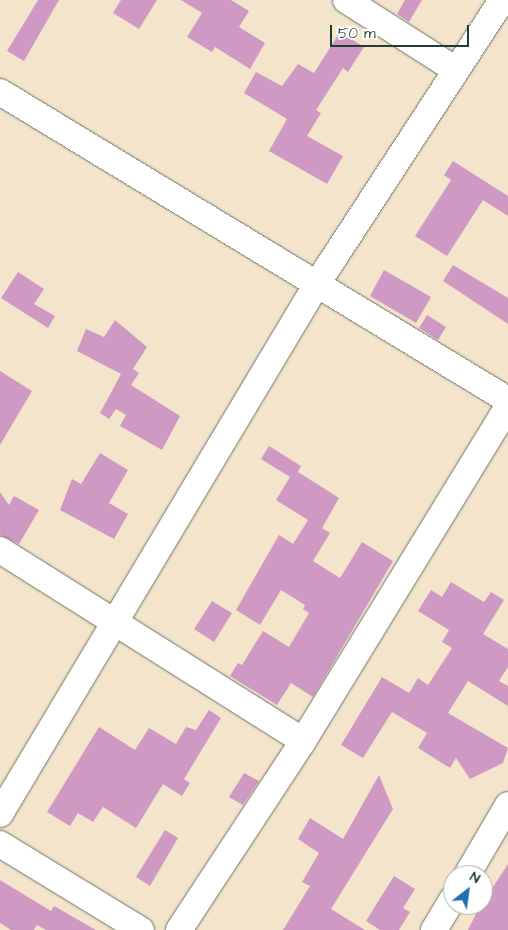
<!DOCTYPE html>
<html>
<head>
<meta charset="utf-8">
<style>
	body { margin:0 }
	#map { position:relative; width:508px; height:930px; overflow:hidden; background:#f4e4cb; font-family:"Architects Daughter",sans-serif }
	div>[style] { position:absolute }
	.building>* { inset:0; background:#ce9ac3 }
	.roads { filter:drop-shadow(0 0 1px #6a7769) drop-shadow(0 0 1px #6a7769) }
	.minor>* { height:26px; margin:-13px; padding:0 13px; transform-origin:13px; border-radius:13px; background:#fff }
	span { translate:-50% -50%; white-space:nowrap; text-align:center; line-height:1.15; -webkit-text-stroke:4.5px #fff; paint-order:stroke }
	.north { position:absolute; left:443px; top:865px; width:50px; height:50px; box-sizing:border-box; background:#fff; border:1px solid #a5b1ae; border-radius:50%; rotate:30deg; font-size:14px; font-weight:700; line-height:20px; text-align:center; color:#1f3d34 }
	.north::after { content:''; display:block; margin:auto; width:18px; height:22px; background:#1f6fb2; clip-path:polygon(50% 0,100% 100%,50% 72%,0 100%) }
	.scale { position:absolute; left:330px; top:25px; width:139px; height:22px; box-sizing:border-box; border:2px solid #1f3d34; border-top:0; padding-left:6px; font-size:15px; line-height:18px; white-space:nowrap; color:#1f3d34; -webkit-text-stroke:4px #fff; paint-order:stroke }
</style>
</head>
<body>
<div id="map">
	<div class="building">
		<div style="clip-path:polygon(38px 0,59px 0,24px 61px,7px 51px)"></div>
		<div style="clip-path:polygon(121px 0,157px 0,139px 29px,113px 13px)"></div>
		<div style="clip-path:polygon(181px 0,231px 0,249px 11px,239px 27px,265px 43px,250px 69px,215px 47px,212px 52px,187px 37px,202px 13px)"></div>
		<div style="clip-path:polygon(405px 0,422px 0,409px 22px,397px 14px)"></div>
		<div style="clip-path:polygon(340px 32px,364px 47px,348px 72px,343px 68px,316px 110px,321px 113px,307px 136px,343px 156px,327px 184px,269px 151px,287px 119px,244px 93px,256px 72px,282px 86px,298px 64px,314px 73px)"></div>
		<div style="clip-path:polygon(453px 161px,508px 196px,508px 216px,483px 200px,447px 256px,415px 236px,451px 180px,444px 175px)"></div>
		<div style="clip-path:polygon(453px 265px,508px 298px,508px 324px,443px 281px)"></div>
		<div style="clip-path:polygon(384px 270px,431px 297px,416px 323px,370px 296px)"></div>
		<div style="clip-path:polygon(18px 272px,44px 289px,34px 304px,55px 316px,48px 328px,1px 298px)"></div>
		<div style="clip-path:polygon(427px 315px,446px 327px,438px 340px,419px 328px)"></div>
		<div style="clip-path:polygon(115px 320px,147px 347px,133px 369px,139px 373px,131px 385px,180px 416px,162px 450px,120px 426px,126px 415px,116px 409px,109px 419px,100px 413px,121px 374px,77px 351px,86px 329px,104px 337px)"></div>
		<div style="clip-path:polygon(0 371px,32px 391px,0 445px)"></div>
		<div style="clip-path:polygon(269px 446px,301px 466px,298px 472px,339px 498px,322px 528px,330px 533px,313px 561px,340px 578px,362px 542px,393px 561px,313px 697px,291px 683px,277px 705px,230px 676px,238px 663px,242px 665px,263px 631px,289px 647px,309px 613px,303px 609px,305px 605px,281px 590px,260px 625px,236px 610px,279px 535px,293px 544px,308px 520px,276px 500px,290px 477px,261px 459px)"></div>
		<div style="clip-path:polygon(100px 453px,128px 470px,109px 503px,128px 514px,114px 539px,60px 510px,72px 479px,81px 484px)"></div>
		<div style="clip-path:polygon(0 492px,9px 505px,14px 496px,39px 510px,19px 544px,0 535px)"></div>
		<div style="clip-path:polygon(451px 582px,484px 602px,491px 592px,504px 600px,483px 634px,508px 649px,508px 667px,499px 681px,508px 686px,508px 706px,468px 681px,448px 713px,508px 748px,503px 763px,470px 779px,456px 758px,450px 768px,418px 748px,427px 733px,392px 712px,363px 758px,341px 745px,382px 677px,409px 693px,418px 678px,428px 685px,452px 648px,442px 642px,449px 630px,418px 611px,431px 590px,442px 597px)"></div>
		<div style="clip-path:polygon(212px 601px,232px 613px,214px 642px,194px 629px)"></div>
		<div style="clip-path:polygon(209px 710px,221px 718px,184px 779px,190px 783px,182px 796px,163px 784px,136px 828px,103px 807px,93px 822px,78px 813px,70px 826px,47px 812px,99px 727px,135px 750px,149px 728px,176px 744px,186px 727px,196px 730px)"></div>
		<div style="clip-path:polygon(244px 773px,259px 781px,243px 805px,229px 797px)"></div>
		<div style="clip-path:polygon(379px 775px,393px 809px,331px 909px,365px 930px,283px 930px,310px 886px,302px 882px,319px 853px,298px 839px,310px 818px,343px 839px)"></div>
		<div style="clip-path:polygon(165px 830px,178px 838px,150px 886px,136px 877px)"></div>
		<div style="clip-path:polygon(508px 864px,508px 930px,468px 930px,478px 910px)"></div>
		<div style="clip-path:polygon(394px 876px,415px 889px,403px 908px,410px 912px,399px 930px,380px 930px,366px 921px)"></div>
		<div style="clip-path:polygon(0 880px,51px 911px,54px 906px,96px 930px,46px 930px,37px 925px,34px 930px,11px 930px,0 923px)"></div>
	</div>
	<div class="roads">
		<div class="minor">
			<div style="left:346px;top:0;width:130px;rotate:32.5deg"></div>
			<div style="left:0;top:92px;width:594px;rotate:31.23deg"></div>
			<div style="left:0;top:550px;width:358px;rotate:32.2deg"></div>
			<div style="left:0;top:814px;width:618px;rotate:-59.12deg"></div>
			<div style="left:317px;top:284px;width:339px;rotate:-56.9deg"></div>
			<div style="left:0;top:844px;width:165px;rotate:31.4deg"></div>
			<div style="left:467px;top:875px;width:81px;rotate:-59.6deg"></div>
			<div style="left:179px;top:930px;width:226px;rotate:-56.7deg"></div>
			<div style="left:303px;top:741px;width:393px;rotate:-58.5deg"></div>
			<div style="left:434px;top:930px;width:37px;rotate:-59deg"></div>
		</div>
	</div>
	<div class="north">N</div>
	<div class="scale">50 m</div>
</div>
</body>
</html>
